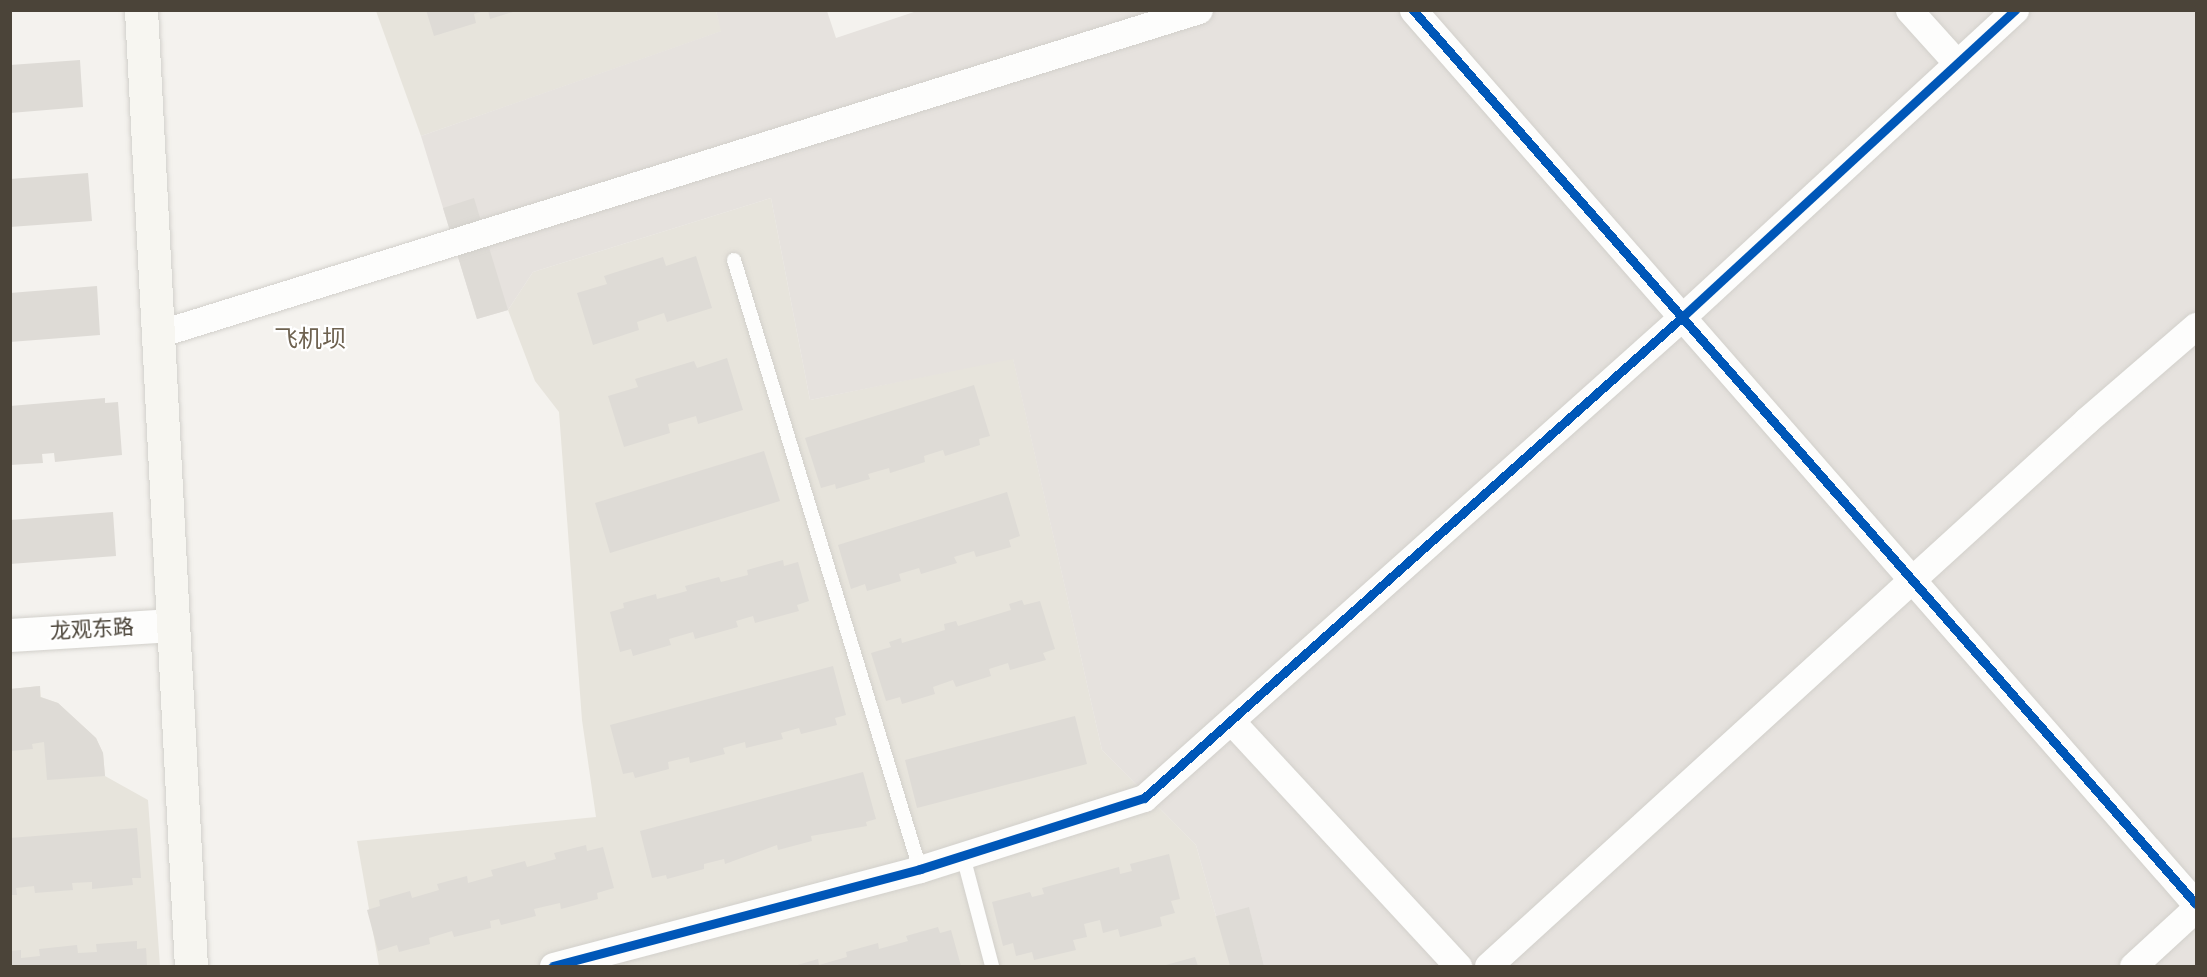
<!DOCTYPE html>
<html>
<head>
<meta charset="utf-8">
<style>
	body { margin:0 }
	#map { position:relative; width:2207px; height:977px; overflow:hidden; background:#f4f2ee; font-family:"Varela Round","Noto Sans SC",sans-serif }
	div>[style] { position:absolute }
	.residential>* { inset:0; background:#e7e4dc }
	.industrial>* { inset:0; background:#e6e2de }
	.building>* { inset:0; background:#dedbd6 }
	.roads { filter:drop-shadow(0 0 2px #d2d0cb) drop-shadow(0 0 2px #d2d0cb) }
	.service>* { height:14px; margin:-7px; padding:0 7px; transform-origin:7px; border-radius:7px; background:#fdfdfc }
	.minor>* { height:27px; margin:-13.5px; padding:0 13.5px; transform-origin:13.5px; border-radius:13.5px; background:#fdfdfc }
	.tertiary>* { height:33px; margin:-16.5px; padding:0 16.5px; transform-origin:16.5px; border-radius:16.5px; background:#fdfdfc }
	.secondary>* { height:33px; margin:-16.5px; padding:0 16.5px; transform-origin:16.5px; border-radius:16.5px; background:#f7f6f1 }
	.cycleway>* { height:9px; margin:-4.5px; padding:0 4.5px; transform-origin:4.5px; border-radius:4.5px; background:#0057b8 }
	span { translate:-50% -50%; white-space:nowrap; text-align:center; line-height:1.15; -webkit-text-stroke:4.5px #fff; paint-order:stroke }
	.street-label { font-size:21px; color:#4b4439 }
	.quarter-label { font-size:24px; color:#6e6250 }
	.frame { position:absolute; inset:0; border:12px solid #4b4439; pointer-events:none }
</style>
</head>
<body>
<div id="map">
	<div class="residential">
		<div style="clip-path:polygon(376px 11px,716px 11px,722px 31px,421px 136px)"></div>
		<div style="clip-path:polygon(771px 198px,810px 400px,1013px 358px,1102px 750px,1196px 845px,1216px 916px,1249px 907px,1264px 966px,379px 966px,357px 841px,596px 817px,582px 720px,559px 412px,535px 381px,508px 310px,533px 272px)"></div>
		<div style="clip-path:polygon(40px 686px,41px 697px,58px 703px,96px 738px,103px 753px,105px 776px,148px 800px,160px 966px,11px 966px,11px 689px)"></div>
	</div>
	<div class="industrial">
		<div style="clip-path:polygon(920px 10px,2196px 11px,2196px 966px,1264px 966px,1249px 908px,1216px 916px,1196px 845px,1102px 750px,1013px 359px,810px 400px,771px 198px,533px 272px,508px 310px,477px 319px,421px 136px,721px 31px,716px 11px,827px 11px,836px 38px)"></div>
	</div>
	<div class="building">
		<div style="clip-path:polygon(426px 10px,484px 10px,484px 11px,474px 14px,476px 23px,434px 36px)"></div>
		<div style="clip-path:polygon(488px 10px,516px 10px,516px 11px,490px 19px)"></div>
		<div style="clip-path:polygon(80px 60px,83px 107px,10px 113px,10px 65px)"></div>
		<div style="clip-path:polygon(88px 173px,92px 221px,10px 227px,10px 179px)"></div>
		<div style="clip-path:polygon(474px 198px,508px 310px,477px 319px,443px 208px)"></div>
		<div style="clip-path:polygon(696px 256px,712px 308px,667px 322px,664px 313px,637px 322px,639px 330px,593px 345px,577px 293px,607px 284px,604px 276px,663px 257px,666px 266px)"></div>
		<div style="clip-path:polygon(97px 286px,100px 335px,10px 342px,10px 293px)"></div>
		<div style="clip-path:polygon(727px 358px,743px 410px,698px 424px,696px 416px,668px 424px,670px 433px,624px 447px,608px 396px,638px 387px,635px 379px,694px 361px,697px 368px)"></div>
		<div style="clip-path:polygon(974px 385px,990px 436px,979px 439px,980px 445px,945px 456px,943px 450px,924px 456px,925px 462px,890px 473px,889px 468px,868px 474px,870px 479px,836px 489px,835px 484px,821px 488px,805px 438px)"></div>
		<div style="clip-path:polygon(105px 398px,105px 403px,118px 402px,122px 455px,55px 462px,54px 453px,42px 454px,43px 463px,10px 465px,10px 406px)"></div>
		<div style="clip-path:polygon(764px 451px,780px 501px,610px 553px,595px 503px)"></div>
		<div style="clip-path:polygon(1007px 492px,1020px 536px,1009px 540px,1011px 547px,976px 557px,974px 551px,954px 557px,957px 563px,921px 574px,919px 568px,899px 574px,901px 581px,867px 591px,865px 584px,851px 589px,838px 545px)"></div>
		<div style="clip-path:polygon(113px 512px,116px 556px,10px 564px,10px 520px)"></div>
		<div style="clip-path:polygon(783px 560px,784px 566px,798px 562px,809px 601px,797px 605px,799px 611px,755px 623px,753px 616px,736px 621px,738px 627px,695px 639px,693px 632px,669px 639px,671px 645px,633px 656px,631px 649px,620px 652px,610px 612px,624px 608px,623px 603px,656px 594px,657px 599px,687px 591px,685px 586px,719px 577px,721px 582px,748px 575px,747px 570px)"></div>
		<div style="clip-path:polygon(1022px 600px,1024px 605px,1040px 601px,1055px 649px,1043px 653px,1046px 660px,1010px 670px,1008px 663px,989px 669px,991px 676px,956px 687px,953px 680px,933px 687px,935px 694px,902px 704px,900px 697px,886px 701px,871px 653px,891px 647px,889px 642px,901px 638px,902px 643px,945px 630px,944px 624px,956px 621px,958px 626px,1011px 610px,1009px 604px)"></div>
		<div style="clip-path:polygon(833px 666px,846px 715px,835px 718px,837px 725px,801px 734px,799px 728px,781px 733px,783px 739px,746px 748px,745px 742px,723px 748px,725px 754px,690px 763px,689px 757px,668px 762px,669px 769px,635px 778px,633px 772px,623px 774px,610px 725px)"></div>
		<div style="clip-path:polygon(40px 686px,40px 697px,58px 703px,96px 738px,103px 753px,105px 776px,47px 780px,44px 742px,32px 744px,33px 749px,11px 751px,10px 689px)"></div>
		<div style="clip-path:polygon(1075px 716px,1087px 764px,917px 808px,905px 760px)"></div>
		<div style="clip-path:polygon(863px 772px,876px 819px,866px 822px,867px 826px,811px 836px,812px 841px,778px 850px,777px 845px,725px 864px,724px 859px,704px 864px,704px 869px,667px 879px,666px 875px,652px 878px,640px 831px)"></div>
		<div style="clip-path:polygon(137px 828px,141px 878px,132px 878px,133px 885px,92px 889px,92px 882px,72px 883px,73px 890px,35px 893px,34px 886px,16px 888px,17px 895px,10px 895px,10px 838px)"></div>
		<div style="clip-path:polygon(586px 845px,587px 851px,603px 847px,614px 888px,597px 893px,598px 899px,561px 909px,560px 903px,534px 909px,536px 916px,501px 925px,499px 919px,490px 921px,491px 928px,454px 937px,452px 931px,429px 938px,430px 944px,399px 952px,397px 945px,378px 951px,367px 910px,380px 906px,379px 900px,410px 891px,412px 898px,439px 890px,437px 884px,467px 876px,468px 883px,493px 876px,491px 870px,525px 861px,527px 867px,556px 859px,554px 853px)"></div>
		<div style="clip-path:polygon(1169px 854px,1180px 899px,1171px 901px,1175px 913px,1160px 917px,1162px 926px,1120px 937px,1118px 929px,1103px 933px,1100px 920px,1084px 924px,1087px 937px,1073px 940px,1076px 950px,1034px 960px,1032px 952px,1016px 956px,1013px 943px,1003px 946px,992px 902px,1030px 892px,1032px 897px,1044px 894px,1042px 888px,1119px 867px,1120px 874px,1132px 871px,1130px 864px)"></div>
		<div style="clip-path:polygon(1249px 907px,1264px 966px,1230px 966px,1216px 916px)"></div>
		<div style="clip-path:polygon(938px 927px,940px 933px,951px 930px,961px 966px,794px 966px,818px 959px,819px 965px,847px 957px,846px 952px,878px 943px,879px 949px,908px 941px,906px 936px)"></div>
		<div style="clip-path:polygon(137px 941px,137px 949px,146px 948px,147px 966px,10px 966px,10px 951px,21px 950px,21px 958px,40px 956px,39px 949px,77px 945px,78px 953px,97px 952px,96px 944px)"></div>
		<div style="clip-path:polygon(1195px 957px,1198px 966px,1162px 966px)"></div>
	</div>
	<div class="roads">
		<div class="service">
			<div style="left:734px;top:260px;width:637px;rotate:73.02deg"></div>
			<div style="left:963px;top:856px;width:114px;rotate:75.2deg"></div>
		</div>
		<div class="minor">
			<div style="left:1413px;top:10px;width:1188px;rotate:48.79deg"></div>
			<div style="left:1909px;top:10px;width:70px;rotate:47.9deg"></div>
			<div style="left:158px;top:334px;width:1090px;rotate:-17.29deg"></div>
			<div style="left:1232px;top:722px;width:333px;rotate:47.2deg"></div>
			<div style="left:553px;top:966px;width:380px;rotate:-14.8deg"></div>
			<div style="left:920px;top:869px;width:235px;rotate:-17.6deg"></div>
			<div style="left:1144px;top:798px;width:719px;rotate:-41.79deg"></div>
			<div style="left:1680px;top:319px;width:456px;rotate:-42.7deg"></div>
			<div style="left:1488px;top:966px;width:811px;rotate:-42.35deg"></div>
			<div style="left:2087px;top:420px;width:144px;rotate:-40.8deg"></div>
			<div style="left:2133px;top:966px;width:86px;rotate:-42.6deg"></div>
		</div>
		<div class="tertiary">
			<div style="left:10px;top:635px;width:163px;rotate:-3.5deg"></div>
		</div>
		<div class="secondary">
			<div style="left:141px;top:10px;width:957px;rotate:87.01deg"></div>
		</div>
	</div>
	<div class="cycleway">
		<div style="left:1413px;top:10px;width:1188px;rotate:48.79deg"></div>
		<div style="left:553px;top:966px;width:380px;rotate:-14.8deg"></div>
		<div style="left:920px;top:869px;width:235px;rotate:-17.6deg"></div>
		<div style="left:1144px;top:798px;width:719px;rotate:-41.79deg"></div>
		<div style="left:1680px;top:319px;width:456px;rotate:-42.7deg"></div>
	</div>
	<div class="street-label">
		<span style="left:92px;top:630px;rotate:-3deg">龙观东路</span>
	</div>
	<div class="quarter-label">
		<span style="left:310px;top:340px">飞机坝</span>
	</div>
	<div class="frame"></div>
</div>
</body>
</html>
